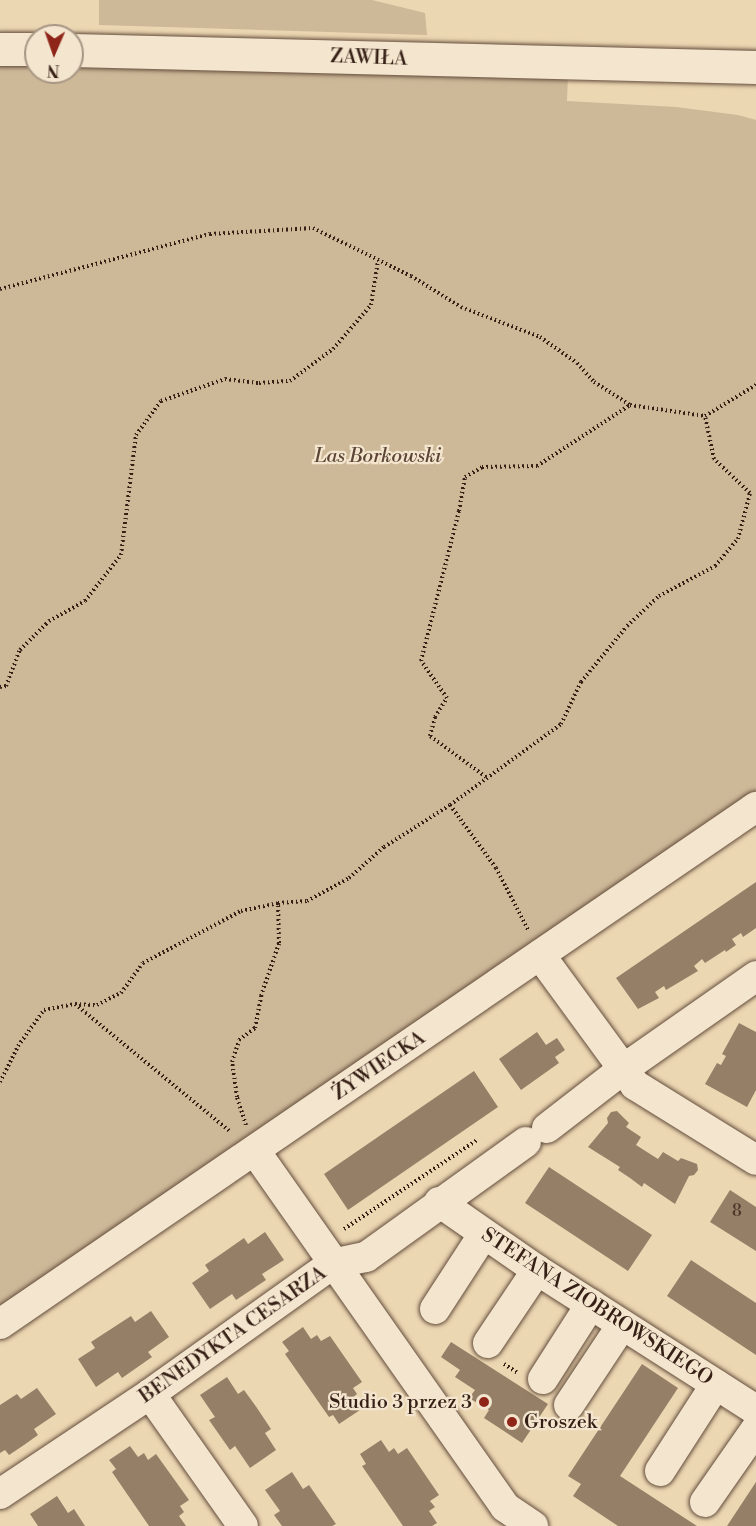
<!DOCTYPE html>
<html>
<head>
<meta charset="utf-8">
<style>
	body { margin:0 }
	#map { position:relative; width:756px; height:1526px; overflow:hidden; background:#ecd7b3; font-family:"Libre Bodoni",serif }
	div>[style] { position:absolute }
	.green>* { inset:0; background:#cdb898 }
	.building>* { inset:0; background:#957f67 }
	.path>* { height:4px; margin-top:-2px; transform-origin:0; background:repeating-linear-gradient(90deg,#361f15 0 1.5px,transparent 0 4.5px) }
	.roads { filter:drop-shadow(0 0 2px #644d3c) drop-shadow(0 0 2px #644d3c) }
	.street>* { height:30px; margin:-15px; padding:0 15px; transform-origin:15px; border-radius:15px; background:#f3e5ce }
	.secondary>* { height:33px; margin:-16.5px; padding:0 16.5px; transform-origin:16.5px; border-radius:16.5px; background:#f3e5ce }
	.dots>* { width:16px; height:16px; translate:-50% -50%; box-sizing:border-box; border:3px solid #f3e5ce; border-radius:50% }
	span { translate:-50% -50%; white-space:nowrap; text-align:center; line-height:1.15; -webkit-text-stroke:4.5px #f3e5ce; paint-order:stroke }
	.number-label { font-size:16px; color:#4e372a }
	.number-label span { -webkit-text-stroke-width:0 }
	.street-label { font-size:20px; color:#361f15 }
	.park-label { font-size:20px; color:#5c4536; font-style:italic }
	.poi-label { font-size:20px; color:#361f15 }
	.right { translate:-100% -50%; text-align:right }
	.left { translate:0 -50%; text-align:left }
	.north { position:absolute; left:24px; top:24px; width:60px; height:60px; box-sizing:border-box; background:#f3e5ce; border:2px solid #a79684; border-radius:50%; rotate:182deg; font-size:16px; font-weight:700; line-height:24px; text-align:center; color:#361f15 }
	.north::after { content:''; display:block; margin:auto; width:21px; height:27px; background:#8f2418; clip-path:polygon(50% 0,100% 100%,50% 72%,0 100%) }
</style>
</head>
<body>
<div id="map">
	<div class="green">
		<div style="clip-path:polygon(99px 0,372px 0,425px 13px,427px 35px,99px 25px)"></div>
		<div style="clip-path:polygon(0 65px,36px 66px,36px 72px,72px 72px,72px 66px,568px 75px,567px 101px,676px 107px,738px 115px,756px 120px,756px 791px,0 1310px)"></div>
	</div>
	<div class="building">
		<div style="clip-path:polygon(756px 882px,756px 928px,743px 937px,741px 933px,732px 939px,736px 945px,726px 952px,725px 950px,705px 963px,702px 959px,694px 966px,698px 971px,666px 990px,664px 986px,655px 992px,659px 998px,638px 1009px,616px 978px)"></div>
		<div style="clip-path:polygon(739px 1023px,756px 1032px,756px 1090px,747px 1107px,705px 1084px,717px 1063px,721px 1065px,726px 1056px,722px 1054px)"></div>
		<div style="clip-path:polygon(537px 1032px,546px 1045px,557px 1038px,565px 1050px,555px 1057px,559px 1063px,521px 1090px,499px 1059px)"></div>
		<div style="clip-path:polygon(474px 1071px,498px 1107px,348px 1210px,324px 1174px)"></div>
		<div style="clip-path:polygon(617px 1111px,629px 1123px,626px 1127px,641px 1137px,636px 1145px,658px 1159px,663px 1152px,678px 1161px,681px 1158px,697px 1164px,698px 1170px,694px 1175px,689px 1176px,675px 1204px,644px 1183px,642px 1187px,630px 1178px,618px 1170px,620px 1167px,588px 1147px,608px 1123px,607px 1118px,611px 1112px)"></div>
		<div style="clip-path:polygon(549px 1167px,652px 1235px,628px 1271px,525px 1203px)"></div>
		<div style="clip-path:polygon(730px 1190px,756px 1207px,756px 1251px,710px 1222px)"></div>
		<div style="clip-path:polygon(265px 1232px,284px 1260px,262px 1274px,266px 1280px,236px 1300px,232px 1294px,210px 1309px,192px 1283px,209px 1271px,205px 1265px,224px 1252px,244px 1238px,248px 1244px)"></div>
		<div style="clip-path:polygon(691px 1260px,756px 1303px,756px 1355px,667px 1296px)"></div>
		<div style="clip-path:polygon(151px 1311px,169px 1337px,148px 1352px,152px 1357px,122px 1378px,118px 1372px,96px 1387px,78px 1359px,95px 1348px,91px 1342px,131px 1316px,135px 1322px)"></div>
		<div style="clip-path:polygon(303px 1327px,311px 1339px,317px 1335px,321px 1341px,330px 1336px,362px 1382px,353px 1388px,357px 1394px,352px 1398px,360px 1410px,339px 1424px,333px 1415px,329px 1417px,285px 1354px,289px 1351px,282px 1342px)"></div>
		<div style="clip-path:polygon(451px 1342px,548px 1404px,522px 1443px,484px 1418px,489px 1410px,469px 1398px,475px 1390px,455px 1377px,460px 1370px,441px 1357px)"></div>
		<div style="clip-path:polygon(642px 1364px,678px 1388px,620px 1476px,697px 1526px,618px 1526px,573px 1496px,581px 1484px,568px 1476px)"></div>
		<div style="clip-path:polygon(227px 1377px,238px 1394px,244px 1390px,257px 1408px,271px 1429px,265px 1433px,276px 1450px,250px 1468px,235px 1446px,230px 1450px,209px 1420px,215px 1417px,200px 1395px)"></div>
		<div style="clip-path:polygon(37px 1388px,56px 1414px,34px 1429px,38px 1435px,24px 1445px,9px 1455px,5px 1450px,0 1453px,0 1405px,17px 1394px,21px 1399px)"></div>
		<div style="clip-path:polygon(381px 1440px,389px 1452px,394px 1448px,398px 1454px,407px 1448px,439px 1495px,430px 1501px,435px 1507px,429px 1511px,437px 1523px,432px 1526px,403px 1526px,362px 1466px,366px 1464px,360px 1454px)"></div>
		<div style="clip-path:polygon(130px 1446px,138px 1457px,144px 1453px,148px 1460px,156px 1454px,189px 1500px,180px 1506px,184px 1512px,179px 1516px,186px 1526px,149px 1526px,112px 1472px,116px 1469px,109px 1460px)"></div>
		<div style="clip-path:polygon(292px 1472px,303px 1489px,309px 1485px,336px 1524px,332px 1526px,282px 1526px,274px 1515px,280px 1511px,265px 1490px)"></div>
		<div style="clip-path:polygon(756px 1482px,756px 1526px,727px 1526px)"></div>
		<div style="clip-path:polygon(57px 1496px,68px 1513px,74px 1509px,85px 1526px,38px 1526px,30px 1514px)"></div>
	</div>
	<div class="path">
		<div style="left:0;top:289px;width:217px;rotate:-14.7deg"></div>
		<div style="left:210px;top:234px;width:103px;rotate:-3.3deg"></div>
		<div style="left:313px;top:228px;width:109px;rotate:26.1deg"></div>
		<div style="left:411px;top:276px;width:59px;rotate:31.8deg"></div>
		<div style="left:461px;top:307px;width:85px;rotate:20.8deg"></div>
		<div style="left:540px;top:337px;width:45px;rotate:35.1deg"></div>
		<div style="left:577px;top:363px;width:25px;rotate:48deg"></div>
		<div style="left:594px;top:382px;width:43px;rotate:32.6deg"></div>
		<div style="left:630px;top:405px;width:76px;rotate:8.3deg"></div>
		<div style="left:705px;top:416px;width:60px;rotate:-31.3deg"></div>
		<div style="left:0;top:687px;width:6px;rotate:-9deg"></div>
		<div style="left:6px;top:686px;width:39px;rotate:-69deg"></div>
		<div style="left:20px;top:650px;width:41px;rotate:-45deg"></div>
		<div style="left:49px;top:621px;width:41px;rotate:-29.1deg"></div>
		<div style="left:85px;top:601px;width:58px;rotate:-52deg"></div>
		<div style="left:121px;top:555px;width:121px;rotate:-82.9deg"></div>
		<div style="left:136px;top:435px;width:42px;rotate:-53.7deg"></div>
		<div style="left:161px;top:401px;width:68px;rotate:-19deg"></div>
		<div style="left:225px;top:379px;width:34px;rotate:7deg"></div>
		<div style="left:259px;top:383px;width:31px;rotate:-4deg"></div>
		<div style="left:290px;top:381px;width:54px;rotate:-36.7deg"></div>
		<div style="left:333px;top:349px;width:58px;rotate:-49.2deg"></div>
		<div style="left:371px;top:305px;width:45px;rotate:-81deg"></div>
		<div style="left:486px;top:777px;width:69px;rotate:-143.8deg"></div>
		<div style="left:430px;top:736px;width:20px;rotate:-75deg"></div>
		<div style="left:435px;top:717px;width:22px;rotate:-58deg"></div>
		<div style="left:447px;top:698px;width:45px;rotate:-125.1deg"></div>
		<div style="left:421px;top:661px;width:155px;rotate:-75.8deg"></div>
		<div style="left:459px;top:511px;width:35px;rotate:-80deg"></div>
		<div style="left:465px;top:477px;width:20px;rotate:-30deg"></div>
		<div style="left:482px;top:467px;width:55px;rotate:-1deg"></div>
		<div style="left:537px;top:466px;width:111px;rotate:-33.3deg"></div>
		<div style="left:450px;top:805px;width:78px;rotate:53.9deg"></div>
		<div style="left:496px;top:868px;width:70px;rotate:62.7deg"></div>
		<div style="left:75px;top:1004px;width:202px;rotate:39.4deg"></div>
		<div style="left:0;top:1082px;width:40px;rotate:-63.4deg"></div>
		<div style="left:18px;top:1046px;width:44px;rotate:-54.2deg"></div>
		<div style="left:44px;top:1010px;width:32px;rotate:-11deg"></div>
		<div style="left:75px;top:1004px;width:22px;rotate:3deg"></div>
		<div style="left:97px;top:1005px;width:27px;rotate:-27deg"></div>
		<div style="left:121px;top:993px;width:37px;rotate:-54deg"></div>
		<div style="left:143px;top:963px;width:111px;rotate:-28deg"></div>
		<div style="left:241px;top:911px;width:38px;rotate:-12deg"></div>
		<div style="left:278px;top:903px;width:29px;rotate:-4deg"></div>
		<div style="left:307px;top:901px;width:48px;rotate:-28.7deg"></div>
		<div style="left:349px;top:878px;width:47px;rotate:-41.5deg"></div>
		<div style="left:384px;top:847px;width:78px;rotate:-32.5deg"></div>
		<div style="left:450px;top:805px;width:137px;rotate:-36.1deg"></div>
		<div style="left:561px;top:724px;width:47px;rotate:-64.5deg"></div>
		<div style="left:581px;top:682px;width:72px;rotate:-50.6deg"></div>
		<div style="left:627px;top:626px;width:44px;rotate:-43.2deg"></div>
		<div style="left:659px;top:596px;width:64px;rotate:-28.2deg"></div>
		<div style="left:715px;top:566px;width:35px;rotate:-50deg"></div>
		<div style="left:738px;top:539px;width:48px;rotate:-75.4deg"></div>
		<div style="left:750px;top:493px;width:50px;rotate:-136.6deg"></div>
		<div style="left:714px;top:459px;width:44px;rotate:-101.8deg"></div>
		<div style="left:246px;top:1125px;width:29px;rotate:-108deg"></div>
		<div style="left:237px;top:1097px;width:35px;rotate:-98deg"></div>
		<div style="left:232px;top:1062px;width:23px;rotate:-72deg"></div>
		<div style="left:239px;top:1040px;width:20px;rotate:-37deg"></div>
		<div style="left:255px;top:1028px;width:33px;rotate:-79deg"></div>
		<div style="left:261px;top:996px;width:56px;rotate:-71.2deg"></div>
		<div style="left:279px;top:943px;width:40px;rotate:-91.4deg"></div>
		<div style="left:344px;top:1229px;width:160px;rotate:-33.8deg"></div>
		<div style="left:504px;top:1364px;width:17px;rotate:33deg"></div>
	</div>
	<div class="roads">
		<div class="street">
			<div style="left:540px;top:955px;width:161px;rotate:53.8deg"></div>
			<div style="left:635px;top:1085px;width:142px;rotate:31.8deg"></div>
			<div style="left:547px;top:1128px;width:95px;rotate:-37.7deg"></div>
			<div style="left:622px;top:1070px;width:164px;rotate:-35deg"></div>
			<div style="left:255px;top:1151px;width:435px;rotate:54.9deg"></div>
			<div style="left:505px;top:1507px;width:34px;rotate:34deg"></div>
			<div style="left:439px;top:1202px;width:119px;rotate:34.8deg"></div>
			<div style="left:537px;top:1270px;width:260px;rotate:32.6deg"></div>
			<div style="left:435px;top:1309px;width:88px;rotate:-57deg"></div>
			<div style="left:0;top:1324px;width:916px;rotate:-34.37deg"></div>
			<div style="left:488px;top:1343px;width:88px;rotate:-56.1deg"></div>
			<div style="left:543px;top:1379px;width:89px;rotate:-57.4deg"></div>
			<div style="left:150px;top:1394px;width:161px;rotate:54.8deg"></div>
			<div style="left:569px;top:1405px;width:96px;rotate:-56.5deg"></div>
			<div style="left:660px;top:1471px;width:103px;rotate:-57.2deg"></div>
			<div style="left:0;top:1494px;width:180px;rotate:-33.7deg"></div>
			<div style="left:150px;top:1394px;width:224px;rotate:-35.5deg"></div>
			<div style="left:332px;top:1264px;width:35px;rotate:-12deg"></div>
			<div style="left:366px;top:1257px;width:197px;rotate:-35.7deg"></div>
			<div style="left:705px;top:1502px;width:89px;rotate:-55.1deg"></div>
		</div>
		<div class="secondary">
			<div style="left:0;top:49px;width:36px"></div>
			<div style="left:72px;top:50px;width:684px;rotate:1.42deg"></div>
		</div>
	</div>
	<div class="dots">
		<div style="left:484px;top:1402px;background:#8f2418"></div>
		<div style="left:512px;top:1422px;background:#8f2418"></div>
	</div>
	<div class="number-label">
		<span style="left:737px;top:1211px">8</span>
	</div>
	<div class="street-label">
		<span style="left:369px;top:58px;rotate:2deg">ZAWIŁA</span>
		<span style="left:379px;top:1066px;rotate:-34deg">ŻYWIECKA</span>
		<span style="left:597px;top:1307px;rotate:33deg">STEFANA ZIOBROWSKIEGO</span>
		<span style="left:233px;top:1335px;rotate:-35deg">BENEDYKTA CESARZA</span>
	</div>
	<div class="park-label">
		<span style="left:378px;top:456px">Las Borkowski</span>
	</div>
	<div class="poi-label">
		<span class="right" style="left:472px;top:1402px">Studio 3 przez 3</span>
		<span class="left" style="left:524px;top:1422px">Groszek</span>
	</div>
	<div class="north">N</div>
</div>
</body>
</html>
